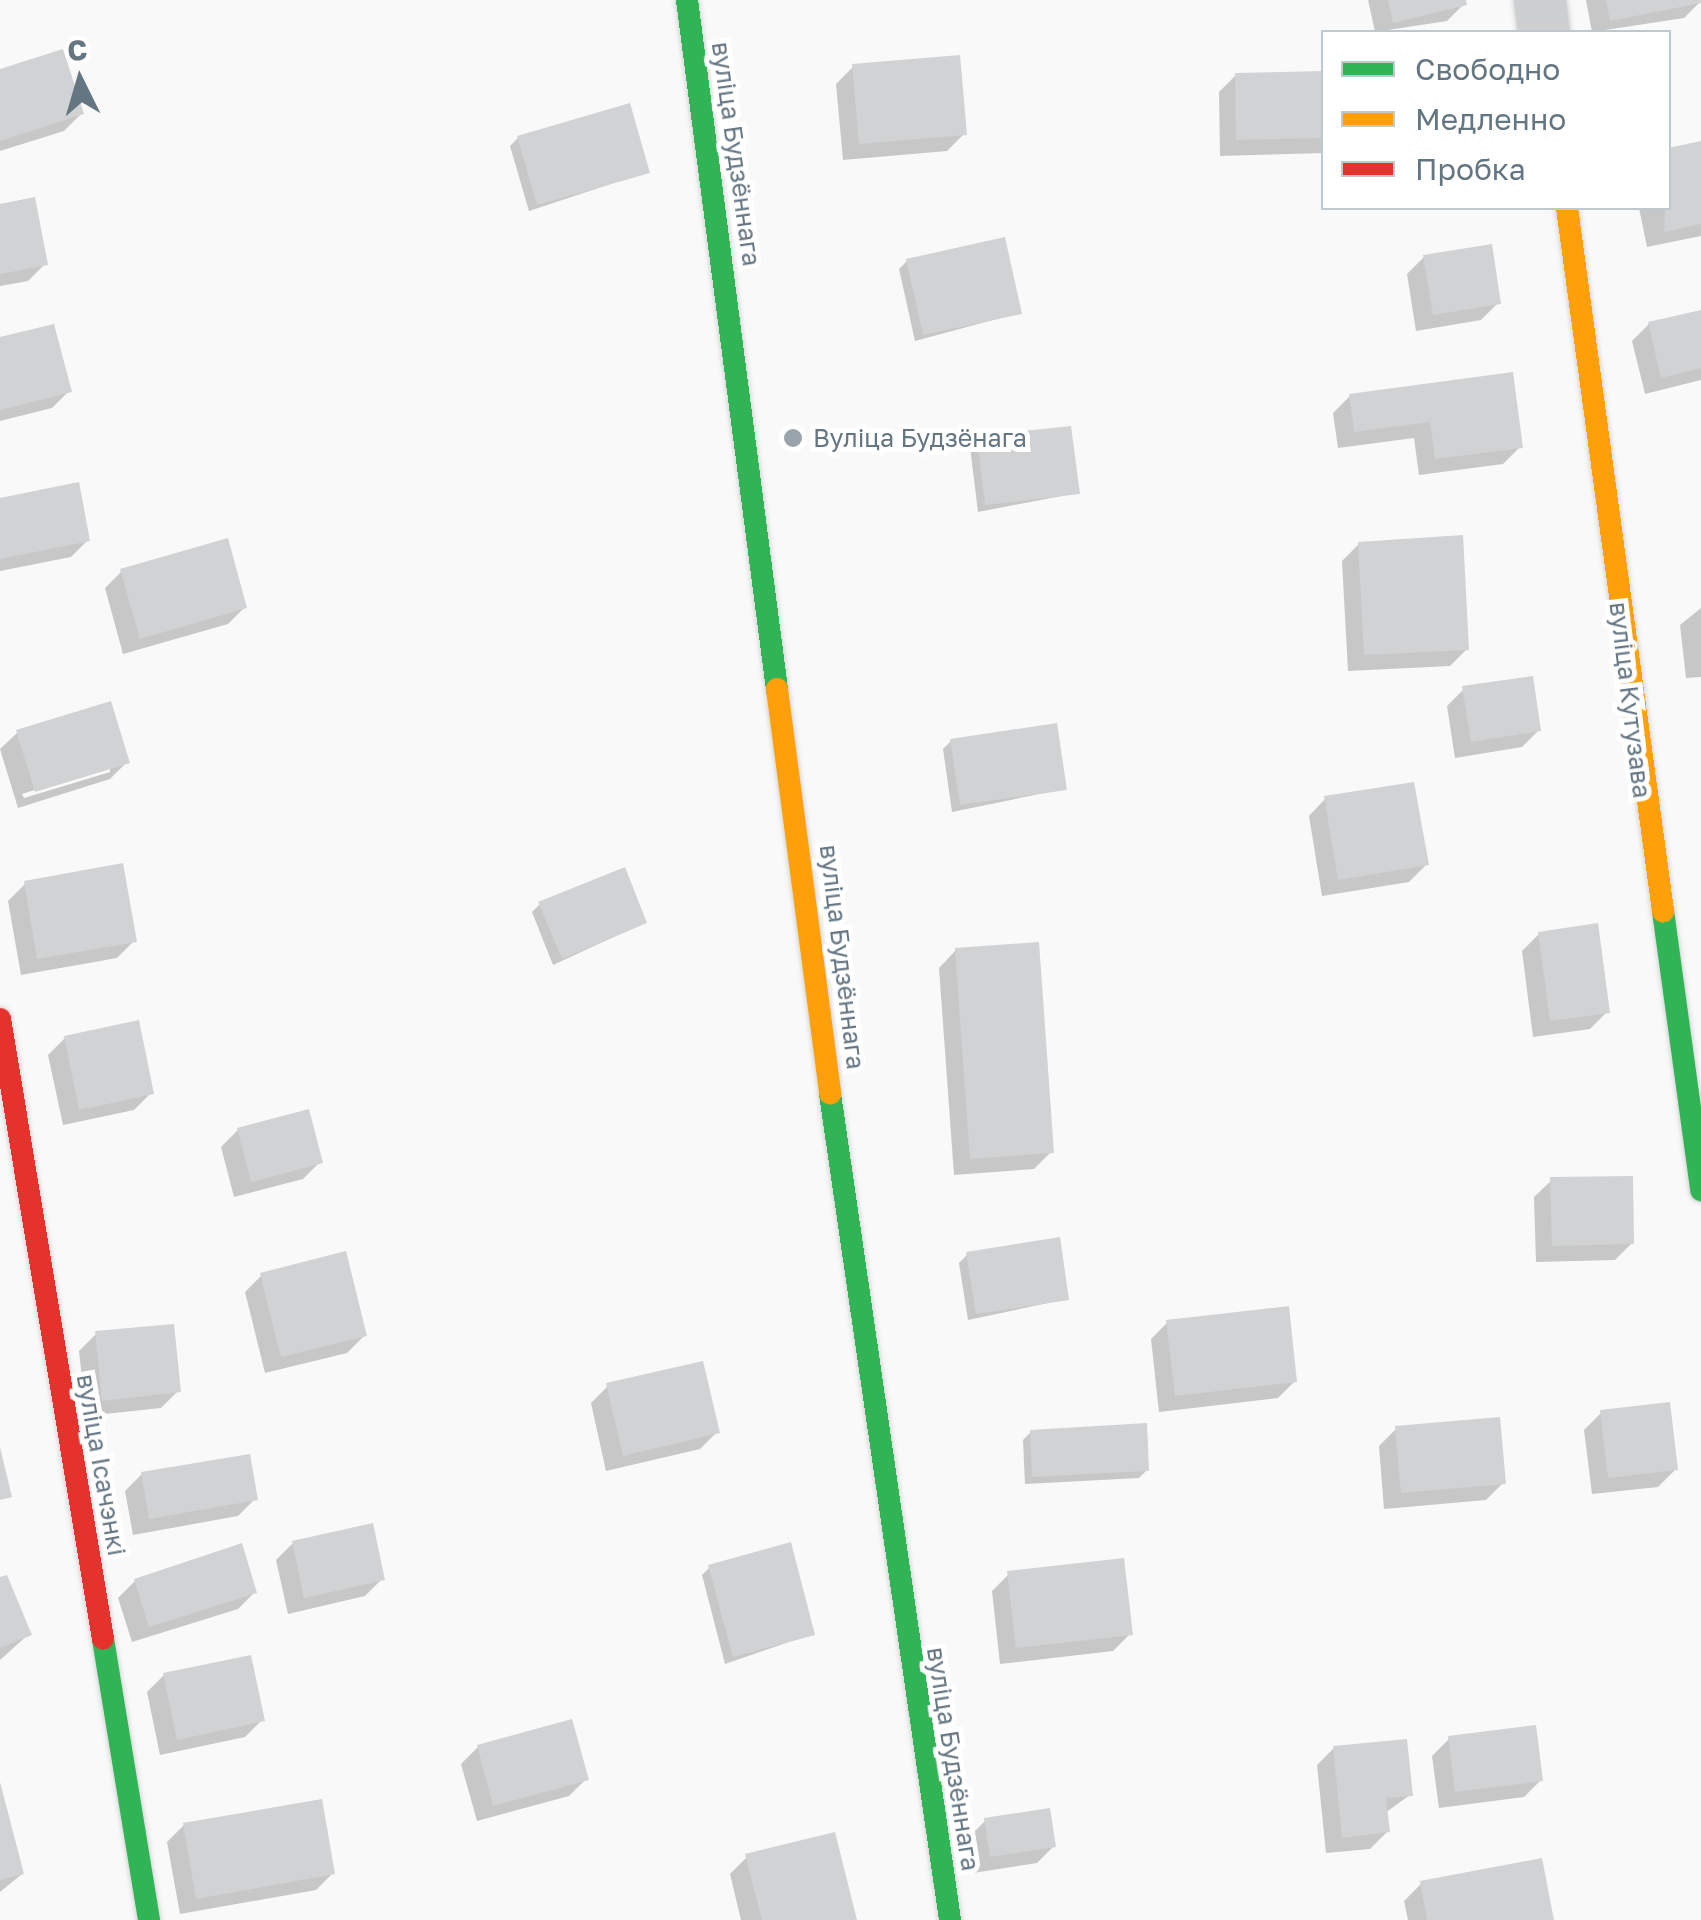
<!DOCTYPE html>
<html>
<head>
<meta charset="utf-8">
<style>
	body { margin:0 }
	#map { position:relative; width:1701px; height:1920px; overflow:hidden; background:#f9f9f9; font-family:"Golos Text",sans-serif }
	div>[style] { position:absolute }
	.shadow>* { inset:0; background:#0003 }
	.building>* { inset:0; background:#d0d2d3 }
	.roads { filter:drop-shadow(0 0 2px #d5d6d7) drop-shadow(0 0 2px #d5d6d7) }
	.street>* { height:52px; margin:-26px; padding:0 26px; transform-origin:26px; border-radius:26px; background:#cecfd0 }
	.fast>* { height:22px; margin:-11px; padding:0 11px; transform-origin:11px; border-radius:11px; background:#30b455 }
	.slow>* { height:22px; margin:-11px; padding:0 11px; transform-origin:11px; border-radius:11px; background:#ff9f0a }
	.jam>* { height:22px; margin:-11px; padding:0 11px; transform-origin:11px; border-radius:11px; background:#e5322d }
	.dots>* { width:28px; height:28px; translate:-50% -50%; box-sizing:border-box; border:5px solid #fff; border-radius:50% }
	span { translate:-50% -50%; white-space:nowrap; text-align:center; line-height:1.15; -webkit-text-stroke:10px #fff; paint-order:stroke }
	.street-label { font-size:25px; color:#657683 }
	.poi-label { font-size:25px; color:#657683 }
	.left { translate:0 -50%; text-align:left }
	.legend { position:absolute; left:1321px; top:30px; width:350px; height:180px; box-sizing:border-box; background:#fff; border:2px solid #c1c8cd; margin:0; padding:12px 18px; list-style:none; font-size:30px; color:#657683 }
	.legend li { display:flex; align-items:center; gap:20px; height:50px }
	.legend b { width:50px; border:2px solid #c1c8cd }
	.north { position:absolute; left:30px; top:30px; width:100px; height:100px; -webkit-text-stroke:8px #fff; paint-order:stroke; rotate:355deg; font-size:28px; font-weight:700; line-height:40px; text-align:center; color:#657683 }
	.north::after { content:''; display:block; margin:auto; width:35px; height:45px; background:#657683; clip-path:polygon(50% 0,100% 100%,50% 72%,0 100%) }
</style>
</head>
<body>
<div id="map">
	<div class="shadow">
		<div style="clip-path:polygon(1368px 0,1463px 0,1464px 4px,1447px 21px,1375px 32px)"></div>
		<div style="clip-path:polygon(1586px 0,1701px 0,1701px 1px,1684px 18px,1592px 32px)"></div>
		<div style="clip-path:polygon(853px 67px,964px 134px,947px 151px,843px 160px,836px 84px)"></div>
		<div style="clip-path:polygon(0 72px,81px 114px,64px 131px,0 151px)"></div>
		<div style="clip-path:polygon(1324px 74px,1324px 153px,1220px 156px,1219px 92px,1236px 75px)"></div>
		<div style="clip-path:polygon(518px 138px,647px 172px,529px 211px,510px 146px)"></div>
		<div style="clip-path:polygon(1701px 144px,1701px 236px,1647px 247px,1639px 208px,1668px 208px)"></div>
		<div style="clip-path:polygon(0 206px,45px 264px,28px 281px,0 286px)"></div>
		<div style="clip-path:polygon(1424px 257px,1498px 303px,1481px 320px,1416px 331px,1407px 274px)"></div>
		<div style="clip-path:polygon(907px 261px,1019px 313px,915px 341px,899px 269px)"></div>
		<div style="clip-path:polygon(1701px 312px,1701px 380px,1645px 394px,1632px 341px,1649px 324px)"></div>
		<div style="clip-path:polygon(0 340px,69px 391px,52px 408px,0 421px)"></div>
		<div style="clip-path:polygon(1350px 396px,1520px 447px,1503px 464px,1419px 475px,1414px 438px,1338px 448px,1333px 413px)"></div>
		<div style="clip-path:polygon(978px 439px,1077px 493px,978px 512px,970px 447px)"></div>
		<div style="clip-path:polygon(0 500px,88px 540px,71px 557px,0 571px)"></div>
		<div style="clip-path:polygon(1359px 544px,1467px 649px,1450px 666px,1348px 671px,1342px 561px)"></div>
		<div style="clip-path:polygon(122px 571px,245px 607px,228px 624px,123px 654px,105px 588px)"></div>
		<div style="clip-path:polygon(1701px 608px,1701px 677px,1686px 678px,1680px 625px)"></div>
		<div style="clip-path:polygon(1464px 689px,1539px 730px,1522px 747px,1455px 758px,1447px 706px)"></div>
		<div style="clip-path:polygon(evenodd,18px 732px,127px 762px,110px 779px,18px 808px,0 749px,18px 732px,110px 766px,110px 772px,24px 798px,22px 794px,110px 766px)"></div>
		<div style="clip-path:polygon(951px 741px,1064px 789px,952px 812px,943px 749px)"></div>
		<div style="clip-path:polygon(1326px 798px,1426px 865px,1409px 882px,1322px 896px,1309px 816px)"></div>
		<div style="clip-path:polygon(25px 884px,134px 941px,117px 958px,21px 975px,8px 901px)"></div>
		<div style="clip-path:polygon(540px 904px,644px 923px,553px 965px,532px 912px)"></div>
		<div style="clip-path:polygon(1539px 934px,1607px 1012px,1590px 1029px,1533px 1037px,1522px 951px)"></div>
		<div style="clip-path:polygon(956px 950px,1051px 1152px,1034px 1169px,954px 1175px,939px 968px)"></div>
		<div style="clip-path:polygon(65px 1038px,151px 1093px,134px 1110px,63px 1125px,48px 1055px)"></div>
		<div style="clip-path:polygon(238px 1130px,320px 1162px,303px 1179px,234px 1197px,221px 1147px)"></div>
		<div style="clip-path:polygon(1552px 1180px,1632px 1243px,1615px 1260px,1536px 1262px,1534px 1197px)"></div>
		<div style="clip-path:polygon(967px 1255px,1067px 1299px,968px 1320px,959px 1263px)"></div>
		<div style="clip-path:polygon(262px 1275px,364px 1336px,347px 1353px,265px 1373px,245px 1292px)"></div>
		<div style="clip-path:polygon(1168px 1322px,1295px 1381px,1278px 1398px,1159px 1412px,1151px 1339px)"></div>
		<div style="clip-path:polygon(96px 1334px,178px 1391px,161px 1408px,86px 1416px,79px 1351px)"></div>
		<div style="clip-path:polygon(608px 1386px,717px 1432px,700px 1449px,606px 1471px,591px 1403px)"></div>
		<div style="clip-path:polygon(1601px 1413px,1675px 1470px,1658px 1487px,1592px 1494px,1584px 1430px)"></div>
		<div style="clip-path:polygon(1396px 1429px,1503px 1483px,1486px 1500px,1384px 1509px,1379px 1446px)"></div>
		<div style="clip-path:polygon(1031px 1432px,1147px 1470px,1139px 1478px,1025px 1484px,1023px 1440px)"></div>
		<div style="clip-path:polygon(142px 1474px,255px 1499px,238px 1516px,133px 1535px,125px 1491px)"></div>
		<div style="clip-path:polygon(293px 1543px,382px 1579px,365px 1596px,288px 1614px,276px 1560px)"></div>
		<div style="clip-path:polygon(710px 1567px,812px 1634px,725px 1664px,702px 1575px)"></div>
		<div style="clip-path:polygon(1009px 1574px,1130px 1634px,1113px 1651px,1000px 1664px,992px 1591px)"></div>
		<div style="clip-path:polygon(0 1580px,29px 1634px,0 1660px)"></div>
		<div style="clip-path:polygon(135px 1581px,255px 1592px,238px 1609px,132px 1642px,118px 1598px)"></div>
		<div style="clip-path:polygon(164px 1675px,262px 1720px,245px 1737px,160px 1755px,147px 1692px)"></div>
		<div style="clip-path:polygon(1449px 1739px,1541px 1780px,1524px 1797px,1439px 1808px,1432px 1756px)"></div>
		<div style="clip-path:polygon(478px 1747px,586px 1779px,569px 1796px,477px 1821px,461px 1764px)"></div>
		<div style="clip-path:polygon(1334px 1748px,1410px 1795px,1385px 1813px,1387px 1832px,1370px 1849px,1326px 1853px,1317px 1765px)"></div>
		<div style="clip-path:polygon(0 1787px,22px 1874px,0 1892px)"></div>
		<div style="clip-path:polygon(985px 1821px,1054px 1846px,1037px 1863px,973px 1873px,968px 1838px)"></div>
		<div style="clip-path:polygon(184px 1825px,333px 1873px,316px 1890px,180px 1914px,167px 1842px)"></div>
		<div style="clip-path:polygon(747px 1857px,854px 1920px,741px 1920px,730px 1874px)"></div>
		<div style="clip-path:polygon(1421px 1884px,1551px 1920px,1408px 1920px,1404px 1901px)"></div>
	</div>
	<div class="building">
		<div style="clip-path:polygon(1388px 0,1466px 0,1467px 5px,1393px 23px)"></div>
		<div style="clip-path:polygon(1606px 0,1701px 0,1701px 3px,1610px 21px)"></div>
		<div style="clip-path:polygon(63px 49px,84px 114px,0 141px,0 69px)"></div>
		<div style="clip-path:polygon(960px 55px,967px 135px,859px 144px,852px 64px)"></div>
		<div style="clip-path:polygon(1324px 71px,1324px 138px,1236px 140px,1235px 73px)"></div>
		<div style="clip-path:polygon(630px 103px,650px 173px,537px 205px,517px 136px)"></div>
		<div style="clip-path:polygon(1701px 141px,1701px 224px,1664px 232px,1668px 148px)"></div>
		<div style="clip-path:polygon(35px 197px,48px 265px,0 274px,0 204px)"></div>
		<div style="clip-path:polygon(1005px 237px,1022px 314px,923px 335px,906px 259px)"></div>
		<div style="clip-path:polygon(1492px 244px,1501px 304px,1433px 315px,1423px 255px)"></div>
		<div style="clip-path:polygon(1701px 310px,1701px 368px,1661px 378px,1648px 322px)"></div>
		<div style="clip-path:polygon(54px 324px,72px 392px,0 410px,0 337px)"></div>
		<div style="clip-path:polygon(1513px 372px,1523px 448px,1435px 459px,1430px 422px,1354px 432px,1349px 394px)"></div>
		<div style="clip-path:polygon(1071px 426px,1080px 494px,985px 505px,977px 436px)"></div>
		<div style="clip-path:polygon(79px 482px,90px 541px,0 559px,0 498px)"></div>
		<div style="clip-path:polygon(1463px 535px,1469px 650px,1364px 655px,1358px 542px)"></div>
		<div style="clip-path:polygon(228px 538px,247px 608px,140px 639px,120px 569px)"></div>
		<div style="clip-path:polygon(1533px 676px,1541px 731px,1471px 742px,1462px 686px)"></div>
		<div style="clip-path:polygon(111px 701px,130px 763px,35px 792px,16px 730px)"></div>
		<div style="clip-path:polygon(1057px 723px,1067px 790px,960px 805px,950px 739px)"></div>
		<div style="clip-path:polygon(1414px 782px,1429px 865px,1338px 880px,1324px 796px)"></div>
		<div style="clip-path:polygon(123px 863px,137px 942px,37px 959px,24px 881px)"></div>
		<div style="clip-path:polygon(625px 867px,647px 923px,562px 959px,538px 902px)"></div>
		<div style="clip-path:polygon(1598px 923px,1610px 1013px,1550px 1021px,1538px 932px)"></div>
		<div style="clip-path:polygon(1039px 942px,1054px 1153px,970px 1159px,955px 948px)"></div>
		<div style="clip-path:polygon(139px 1020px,154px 1094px,79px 1110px,64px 1036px)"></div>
		<div style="clip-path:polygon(309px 1109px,323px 1163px,251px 1182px,237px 1128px)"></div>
		<div style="clip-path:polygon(1633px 1176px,1634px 1244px,1552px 1246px,1550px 1177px)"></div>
		<div style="clip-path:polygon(1060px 1237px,1069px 1300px,976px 1314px,966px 1252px)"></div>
		<div style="clip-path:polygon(346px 1251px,367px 1336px,281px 1357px,260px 1273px)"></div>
		<div style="clip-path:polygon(1289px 1306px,1297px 1382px,1175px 1396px,1166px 1320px)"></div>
		<div style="clip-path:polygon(174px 1324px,181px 1392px,102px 1401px,95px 1331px)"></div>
		<div style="clip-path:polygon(703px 1361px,720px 1433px,623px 1456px,606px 1383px)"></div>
		<div style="clip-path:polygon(1670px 1402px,1678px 1470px,1608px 1478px,1600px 1410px)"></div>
		<div style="clip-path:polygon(1500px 1417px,1506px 1484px,1401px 1493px,1395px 1426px)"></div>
		<div style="clip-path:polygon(1147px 1423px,1149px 1471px,1032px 1477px,1030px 1430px)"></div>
		<div style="clip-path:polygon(0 1447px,12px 1497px,0 1500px)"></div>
		<div style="clip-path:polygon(250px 1454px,258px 1500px,149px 1519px,141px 1472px)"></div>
		<div style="clip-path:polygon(373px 1523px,385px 1580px,304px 1598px,292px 1541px)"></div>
		<div style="clip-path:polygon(791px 1542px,815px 1635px,733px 1657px,708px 1565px)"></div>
		<div style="clip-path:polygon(242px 1543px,257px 1593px,149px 1627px,134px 1579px)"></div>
		<div style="clip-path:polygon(1124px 1558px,1133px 1635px,1016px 1648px,1007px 1571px)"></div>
		<div style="clip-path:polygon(7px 1575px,32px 1635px,0 1648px,0 1577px)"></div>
		<div style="clip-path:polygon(251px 1655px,265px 1721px,177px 1740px,163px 1673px)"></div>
		<div style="clip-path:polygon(572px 1719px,589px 1780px,493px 1806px,477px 1745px)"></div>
		<div style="clip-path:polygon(1536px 1725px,1543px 1781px,1455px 1792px,1448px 1736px)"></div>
		<div style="clip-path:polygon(1407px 1739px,1413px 1796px,1386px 1798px,1390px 1832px,1342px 1838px,1333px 1746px)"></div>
		<div style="clip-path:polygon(0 1782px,24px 1874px,0 1880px)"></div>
		<div style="clip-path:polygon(322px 1799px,335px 1874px,196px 1899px,183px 1823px)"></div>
		<div style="clip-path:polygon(1050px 1808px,1056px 1847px,990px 1857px,984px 1818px)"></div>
		<div style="clip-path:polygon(835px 1832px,857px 1920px,762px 1920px,745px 1854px)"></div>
		<div style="clip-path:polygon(1542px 1858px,1554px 1920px,1427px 1920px,1420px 1881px)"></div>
	</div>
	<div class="roads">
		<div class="street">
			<div style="left:1540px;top:0;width:32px;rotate:83deg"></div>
		</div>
		<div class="fast">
			<div style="left:687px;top:0;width:695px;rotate:82.56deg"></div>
			<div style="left:1663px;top:911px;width:282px;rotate:82.2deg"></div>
			<div style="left:830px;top:1094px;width:835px;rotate:81.73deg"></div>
			<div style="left:103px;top:1639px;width:285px;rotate:80.7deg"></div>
		</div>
		<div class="slow">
			<div style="left:1567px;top:208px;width:710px;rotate:82.22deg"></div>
			<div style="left:777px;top:689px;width:408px;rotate:82.5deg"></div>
		</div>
		<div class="jam">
			<div style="left:0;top:1019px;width:628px;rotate:80.57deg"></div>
		</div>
	</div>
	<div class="dots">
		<div style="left:793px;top:438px;background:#99a4ac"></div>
	</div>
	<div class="street-label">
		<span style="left:736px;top:154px;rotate:82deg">вуліца Будзённага</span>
		<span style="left:1630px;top:700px;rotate:83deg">вуліца Кутузава</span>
		<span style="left:842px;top:957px;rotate:83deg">вуліца Будзённага</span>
		<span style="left:101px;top:1465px;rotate:80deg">вуліца Ісачэнкі</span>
		<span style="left:953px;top:1759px;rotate:81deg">вуліца Будзённага</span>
	</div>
	<div class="poi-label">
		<span class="left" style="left:813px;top:438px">Вуліца Будзёнага</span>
	</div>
	<ul class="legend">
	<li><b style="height:12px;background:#30b455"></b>Свободно</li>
	<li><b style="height:12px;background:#ff9f0a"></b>Медленно</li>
	<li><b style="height:12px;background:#e5322d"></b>Пробка</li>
	</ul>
	<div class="north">С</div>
</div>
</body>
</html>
